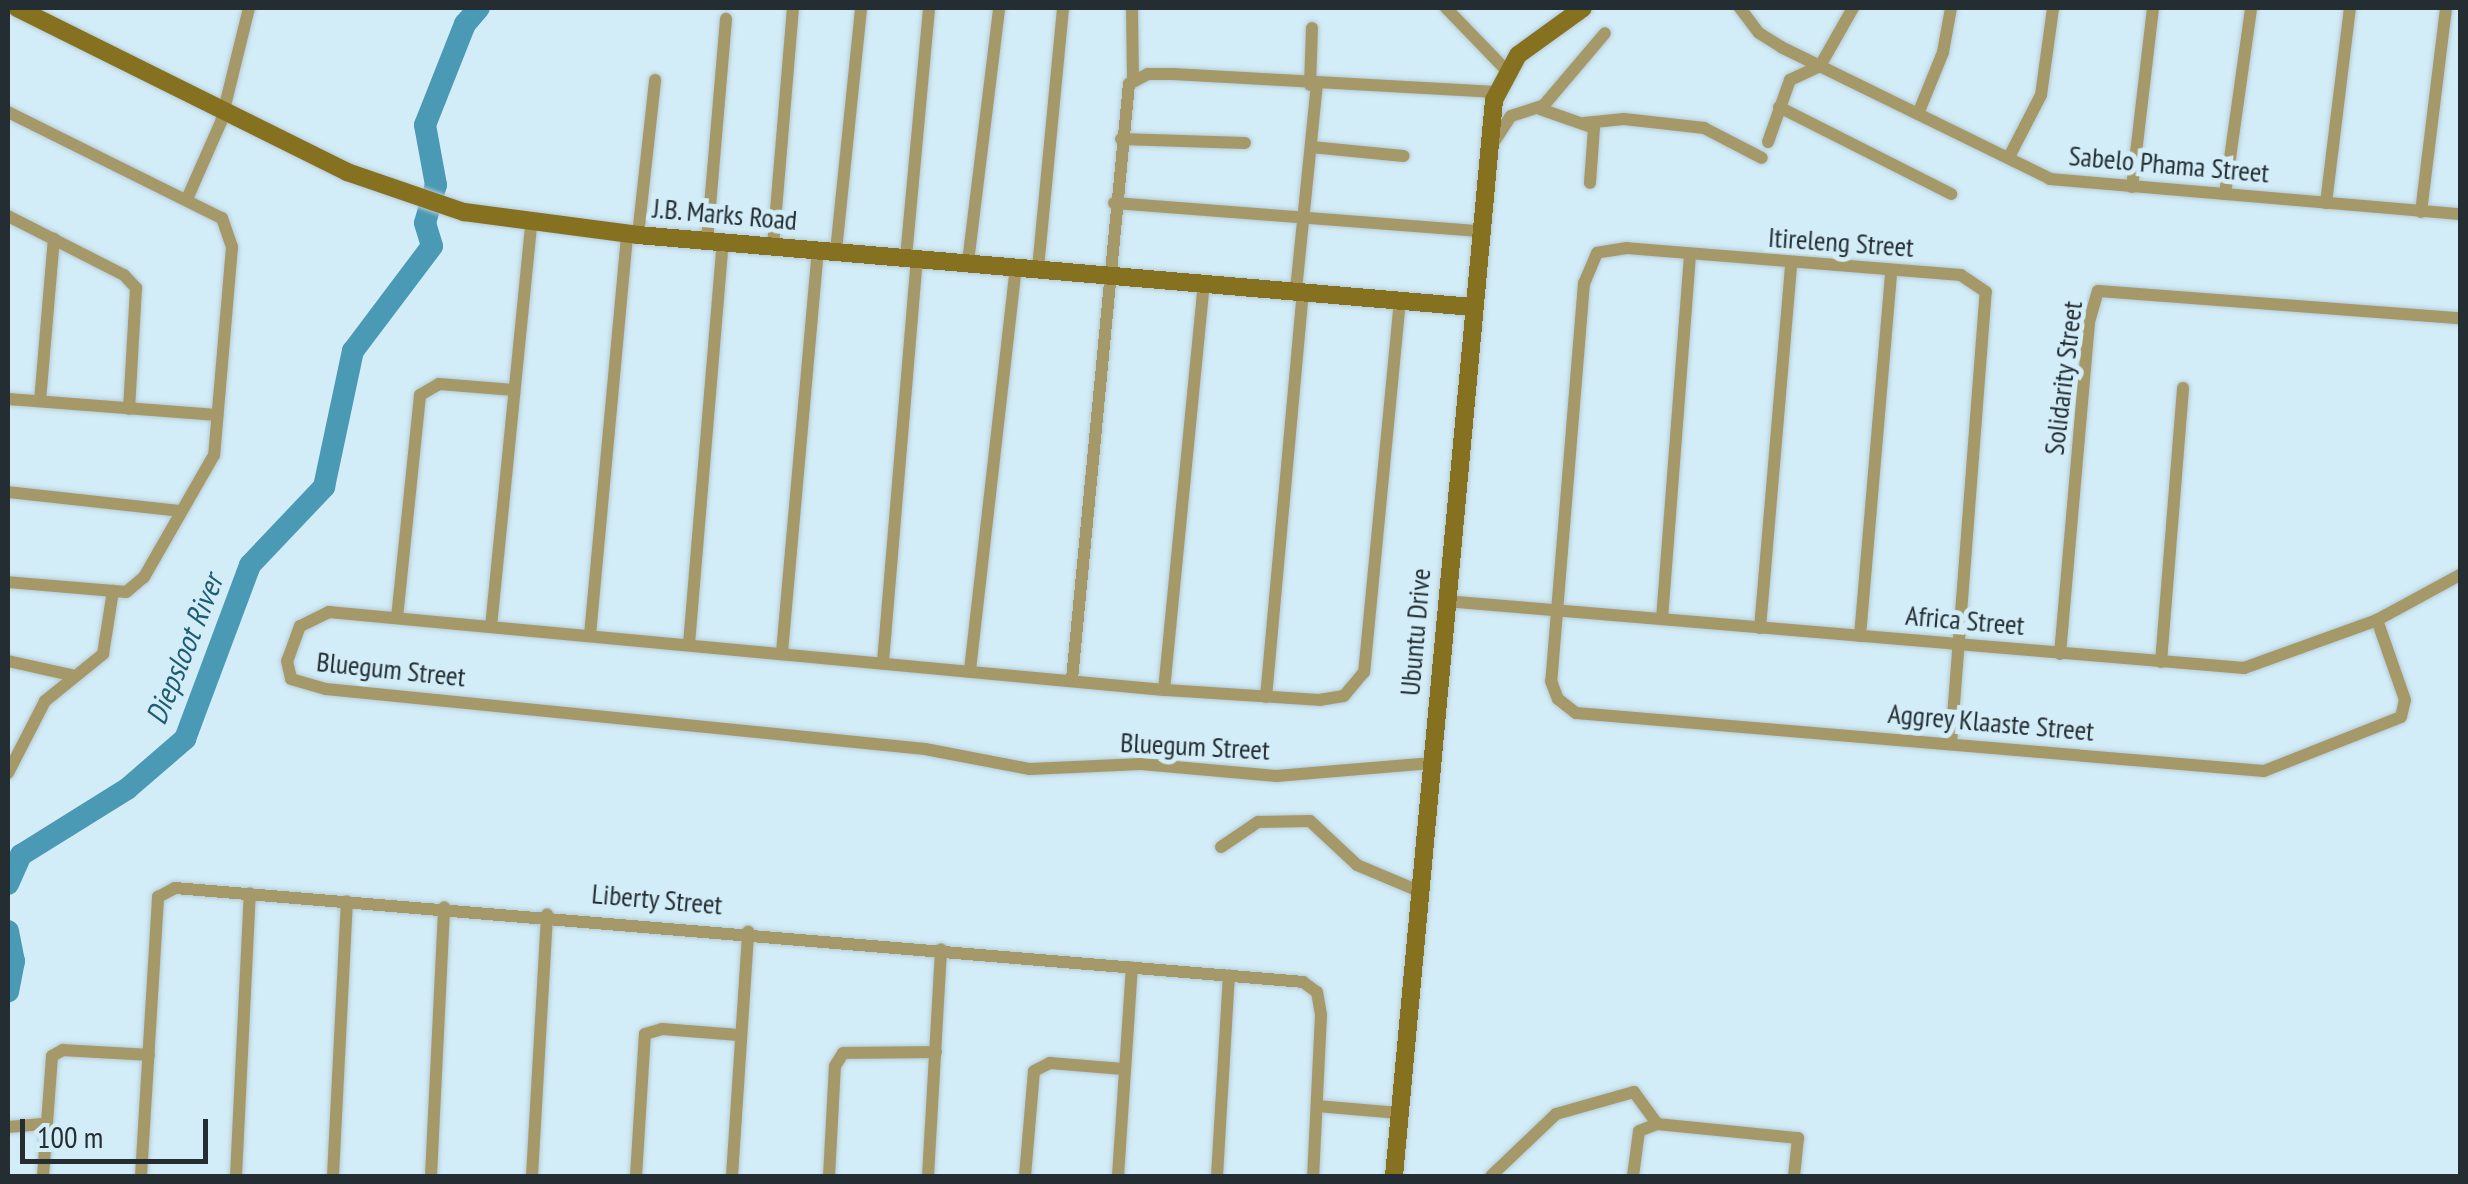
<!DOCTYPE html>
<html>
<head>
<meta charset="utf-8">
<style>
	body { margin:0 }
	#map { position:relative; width:2468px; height:1184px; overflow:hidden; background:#d3edf8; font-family:"PT Sans Narrow",sans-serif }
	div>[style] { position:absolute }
	.river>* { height:22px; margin:-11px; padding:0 11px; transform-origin:11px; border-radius:11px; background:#4a99b5 }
	.roads { filter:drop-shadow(0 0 2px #b4cbd4) drop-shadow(0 0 2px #b4cbd4) }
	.street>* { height:12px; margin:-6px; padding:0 6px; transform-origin:6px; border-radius:6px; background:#a69969 }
	.secondary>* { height:18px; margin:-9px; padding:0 9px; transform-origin:9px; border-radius:9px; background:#857120 }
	span { translate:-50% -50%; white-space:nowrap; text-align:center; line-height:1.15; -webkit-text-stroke:10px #d3edf8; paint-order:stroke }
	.street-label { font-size:28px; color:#242e32 }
	.water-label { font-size:30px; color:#1e5c71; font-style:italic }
	.frame { position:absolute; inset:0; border:10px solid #242e32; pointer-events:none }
	.scale { position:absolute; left:20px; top:1119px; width:188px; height:45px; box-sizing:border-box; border:5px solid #242e32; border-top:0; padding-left:12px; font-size:30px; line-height:35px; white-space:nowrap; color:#242e32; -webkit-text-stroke:8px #d3edf8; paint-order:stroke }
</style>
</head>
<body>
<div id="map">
	<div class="river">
		<div style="left:8px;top:884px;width:32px;rotate:-66deg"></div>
		<div style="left:21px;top:855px;width:125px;rotate:-31.9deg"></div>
		<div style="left:127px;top:789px;width:77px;rotate:-40.8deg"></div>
		<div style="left:185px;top:739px;width:186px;rotate:-69.5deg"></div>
		<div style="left:250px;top:565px;width:108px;rotate:-46.5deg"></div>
		<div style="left:324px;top:487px;width:139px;rotate:-78deg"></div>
		<div style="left:353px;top:351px;width:131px;rotate:-53deg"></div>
		<div style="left:432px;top:246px;width:24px;rotate:-107deg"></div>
		<div style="left:425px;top:223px;width:40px;rotate:-74deg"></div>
		<div style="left:436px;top:185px;width:61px;rotate:-100.4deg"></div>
		<div style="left:425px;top:125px;width:109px;rotate:-68.4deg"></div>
		<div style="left:465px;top:24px;width:21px;rotate:-49deg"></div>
		<div style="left:8px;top:931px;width:31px;rotate:79deg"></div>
		<div style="left:14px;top:961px;width:31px;rotate:101deg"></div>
	</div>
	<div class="roads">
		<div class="street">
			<div style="left:1132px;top:8px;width:72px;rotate:89.2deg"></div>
			<div style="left:1446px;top:8px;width:86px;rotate:45.9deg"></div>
			<div style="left:1740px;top:8px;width:31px;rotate:53deg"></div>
			<div style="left:1759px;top:33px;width:26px;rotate:32deg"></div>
			<div style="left:1781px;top:47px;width:300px;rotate:26.1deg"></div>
			<div style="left:2050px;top:179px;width:411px;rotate:4.9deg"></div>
			<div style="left:1310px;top:85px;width:57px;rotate:-88deg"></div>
			<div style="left:1779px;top:107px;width:193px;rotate:26.8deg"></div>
			<div style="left:1540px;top:109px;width:57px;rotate:19.4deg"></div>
			<div style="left:1594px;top:128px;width:55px;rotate:94.2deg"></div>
			<div style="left:8px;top:112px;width:239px;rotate:26.4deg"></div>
			<div style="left:222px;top:218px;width:31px;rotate:71deg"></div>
			<div style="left:232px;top:247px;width:209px;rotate:94.9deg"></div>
			<div style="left:214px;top:455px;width:141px;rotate:119.8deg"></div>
			<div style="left:144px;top:577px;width:23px;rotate:140deg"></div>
			<div style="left:126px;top:592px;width:118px;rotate:-175.2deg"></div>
			<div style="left:1918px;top:114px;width:67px;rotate:-68deg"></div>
			<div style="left:1943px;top:52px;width:45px;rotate:-79.7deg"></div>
			<div style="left:1584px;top:123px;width:40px;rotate:-5.7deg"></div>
			<div style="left:1624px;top:119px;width:81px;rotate:6.4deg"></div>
			<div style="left:1704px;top:128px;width:65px;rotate:27.3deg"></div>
			<div style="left:1121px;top:139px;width:124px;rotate:1.8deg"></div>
			<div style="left:1768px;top:142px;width:66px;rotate:-70.5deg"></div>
			<div style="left:1790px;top:80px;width:33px;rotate:-25deg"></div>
			<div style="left:1820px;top:66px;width:67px;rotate:-60.4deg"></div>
			<div style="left:1311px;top:147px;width:93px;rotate:5.5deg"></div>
			<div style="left:1490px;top:148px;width:38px;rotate:-57deg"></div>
			<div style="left:1511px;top:116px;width:35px;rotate:-18deg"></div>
			<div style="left:1544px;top:105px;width:94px;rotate:-49.7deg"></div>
			<div style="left:2009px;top:157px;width:70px;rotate:-62.7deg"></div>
			<div style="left:2041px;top:95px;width:88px;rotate:-82.1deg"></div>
			<div style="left:2132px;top:187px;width:180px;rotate:-83.3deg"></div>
			<div style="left:2225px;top:194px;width:188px;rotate:-82deg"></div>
			<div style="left:187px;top:199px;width:84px;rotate:-66.2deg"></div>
			<div style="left:221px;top:122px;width:117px;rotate:-76.2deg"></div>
			<div style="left:1114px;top:203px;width:367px;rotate:4.4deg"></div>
			<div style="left:2326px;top:203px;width:196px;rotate:-83deg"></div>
			<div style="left:2421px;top:212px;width:206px;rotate:-83deg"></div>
			<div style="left:8px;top:216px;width:130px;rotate:27deg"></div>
			<div style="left:124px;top:275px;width:18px;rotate:47deg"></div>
			<div style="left:136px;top:288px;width:121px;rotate:93.3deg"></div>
			<div style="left:638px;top:235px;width:156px;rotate:-83.7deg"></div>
			<div style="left:707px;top:241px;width:223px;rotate:-85.1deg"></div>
			<div style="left:773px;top:246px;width:239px;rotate:-85.2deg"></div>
			<div style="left:836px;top:251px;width:244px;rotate:-84.1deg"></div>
			<div style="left:906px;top:257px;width:250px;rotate:-84.7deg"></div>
			<div style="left:968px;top:262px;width:256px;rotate:-83deg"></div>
			<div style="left:1038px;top:268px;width:261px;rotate:-84.5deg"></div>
			<div style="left:1296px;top:290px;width:206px;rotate:-84.2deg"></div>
			<div style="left:1400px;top:300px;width:374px;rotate:95.5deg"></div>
			<div style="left:1364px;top:672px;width:31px;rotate:130deg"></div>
			<div style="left:1344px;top:696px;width:24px;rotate:171deg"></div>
			<div style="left:1320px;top:700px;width:156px;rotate:-176.3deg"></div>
			<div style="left:1164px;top:690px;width:839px;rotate:-174.66deg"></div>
			<div style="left:329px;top:612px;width:32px;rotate:154deg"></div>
			<div style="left:300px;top:626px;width:37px;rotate:110deg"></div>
			<div style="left:287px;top:661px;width:18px;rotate:77deg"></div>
			<div style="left:291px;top:679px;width:36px;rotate:16deg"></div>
			<div style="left:326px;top:689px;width:602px;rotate:5.72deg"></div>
			<div style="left:925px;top:749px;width:107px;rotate:10.8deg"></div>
			<div style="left:1030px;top:769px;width:111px;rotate:-2.6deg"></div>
			<div style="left:1141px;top:764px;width:136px;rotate:5.1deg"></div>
			<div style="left:1276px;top:776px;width:156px;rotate:-4.8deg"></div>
			<div style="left:8px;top:399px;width:210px;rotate:4.4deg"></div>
			<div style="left:40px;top:401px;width:163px;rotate:-85.1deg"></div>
			<div style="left:8px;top:492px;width:173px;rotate:6.3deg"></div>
			<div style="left:1445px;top:601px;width:802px;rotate:4.79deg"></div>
			<div style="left:2244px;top:668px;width:141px;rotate:-19.8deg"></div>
			<div style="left:2377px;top:620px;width:94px;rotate:-28.5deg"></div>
			<div style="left:397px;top:618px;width:224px;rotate:-84.1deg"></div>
			<div style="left:420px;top:395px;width:22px;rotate:-30deg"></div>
			<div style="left:439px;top:384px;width:75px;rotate:4.6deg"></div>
			<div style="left:1662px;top:619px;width:364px;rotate:-85.6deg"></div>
			<div style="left:491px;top:627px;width:406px;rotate:-84.3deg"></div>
			<div style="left:1760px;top:628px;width:365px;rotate:-85.1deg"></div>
			<div style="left:590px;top:635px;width:403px;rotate:-84.7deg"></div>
			<div style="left:1860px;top:636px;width:366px;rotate:-85.1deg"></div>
			<div style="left:689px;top:644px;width:403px;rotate:-85.2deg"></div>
			<div style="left:782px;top:652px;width:405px;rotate:-84.9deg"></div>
			<div style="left:2060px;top:654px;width:333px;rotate:-85deg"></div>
			<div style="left:2089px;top:322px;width:32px;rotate:-74deg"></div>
			<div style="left:2098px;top:291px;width:363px;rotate:4.3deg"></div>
			<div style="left:8px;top:661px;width:65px;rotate:12.5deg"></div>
			<div style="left:883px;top:662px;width:405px;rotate:-85.2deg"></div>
			<div style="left:2161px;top:662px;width:275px;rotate:-85.4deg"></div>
			<div style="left:970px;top:670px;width:407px;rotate:-83.5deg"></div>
			<div style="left:1072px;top:679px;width:598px;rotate:-84.53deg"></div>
			<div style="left:1129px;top:84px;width:21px;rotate:-28deg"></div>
			<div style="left:1148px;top:74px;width:25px"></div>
			<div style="left:1173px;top:74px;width:324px;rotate:3.2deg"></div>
			<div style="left:1164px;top:690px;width:411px;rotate:-84.4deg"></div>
			<div style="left:1266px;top:697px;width:409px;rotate:-84.8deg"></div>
			<div style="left:1951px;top:743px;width:452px;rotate:-85.6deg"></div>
			<div style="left:1986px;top:292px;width:30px;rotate:-146deg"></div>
			<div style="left:1961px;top:275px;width:335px;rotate:-175.4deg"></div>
			<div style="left:1627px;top:248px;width:30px;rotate:171deg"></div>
			<div style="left:1597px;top:253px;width:33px;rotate:113deg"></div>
			<div style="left:1584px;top:283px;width:399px;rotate:94.7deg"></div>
			<div style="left:1551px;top:681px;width:19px;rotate:69deg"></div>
			<div style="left:1558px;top:699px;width:23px;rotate:38deg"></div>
			<div style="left:1576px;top:713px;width:690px;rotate:4.82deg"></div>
			<div style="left:2264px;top:771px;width:147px;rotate:-21.5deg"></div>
			<div style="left:2401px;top:717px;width:17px;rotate:-77deg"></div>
			<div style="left:2405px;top:700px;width:85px;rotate:-109.3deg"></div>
			<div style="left:8px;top:773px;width:81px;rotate:-62.8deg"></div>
			<div style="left:45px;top:701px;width:75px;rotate:-39deg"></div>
			<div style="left:103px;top:654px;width:64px;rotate:-81deg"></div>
			<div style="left:1221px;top:847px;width:45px;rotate:-34deg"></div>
			<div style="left:1258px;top:822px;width:52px;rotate:-1.1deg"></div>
			<div style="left:1310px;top:821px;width:64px;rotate:43.1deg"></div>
			<div style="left:1357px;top:865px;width:67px;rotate:22.8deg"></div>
			<div style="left:1317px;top:1106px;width:82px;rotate:4.9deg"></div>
			<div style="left:8px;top:1127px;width:37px;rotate:-5deg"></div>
			<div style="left:43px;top:1176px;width:120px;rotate:-85.7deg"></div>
			<div style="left:52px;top:1056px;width:13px;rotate:-29deg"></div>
			<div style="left:63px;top:1050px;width:86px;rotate:3.3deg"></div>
			<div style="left:141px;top:1176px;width:280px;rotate:-86.5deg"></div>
			<div style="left:158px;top:897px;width:19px;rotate:-28deg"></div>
			<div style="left:175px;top:888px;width:1132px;rotate:4.76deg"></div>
			<div style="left:1303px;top:982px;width:17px;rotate:36deg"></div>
			<div style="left:1317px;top:992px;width:23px;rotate:80deg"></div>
			<div style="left:1321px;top:1015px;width:161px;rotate:92.8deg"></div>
			<div style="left:236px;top:1176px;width:283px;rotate:-87.2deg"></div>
			<div style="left:333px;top:1176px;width:275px;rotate:-87.1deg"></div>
			<div style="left:431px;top:1176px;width:269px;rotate:-87.2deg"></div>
			<div style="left:532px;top:1176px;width:262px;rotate:-86.7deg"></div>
			<div style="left:636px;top:1176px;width:142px;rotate:-86.4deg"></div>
			<div style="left:645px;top:1034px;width:18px;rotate:-16deg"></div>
			<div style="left:662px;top:1029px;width:77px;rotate:4.5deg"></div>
			<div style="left:732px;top:1176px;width:245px;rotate:-86.2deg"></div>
			<div style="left:829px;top:1176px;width:110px;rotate:-86.9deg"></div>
			<div style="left:835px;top:1066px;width:15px;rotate:-58deg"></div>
			<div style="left:843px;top:1053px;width:93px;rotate:-0.6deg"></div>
			<div style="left:928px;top:1176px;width:227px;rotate:-86.7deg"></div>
			<div style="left:1025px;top:1176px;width:105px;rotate:-85.1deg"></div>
			<div style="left:1034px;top:1071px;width:18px;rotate:-27deg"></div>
			<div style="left:1050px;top:1063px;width:73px;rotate:4.7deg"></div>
			<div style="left:1118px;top:1176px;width:209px;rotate:-86.2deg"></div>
			<div style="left:1217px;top:1176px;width:201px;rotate:-86.6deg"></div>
			<div style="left:1491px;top:1176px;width:90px;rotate:-43.6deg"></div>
			<div style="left:1556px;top:1114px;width:81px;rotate:-15.8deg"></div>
			<div style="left:1634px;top:1092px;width:39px;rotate:54deg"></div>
			<div style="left:1633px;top:1176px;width:45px;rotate:-82.4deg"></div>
			<div style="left:1639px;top:1131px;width:19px;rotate:-21deg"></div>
			<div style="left:1657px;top:1124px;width:142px;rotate:5.7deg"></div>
			<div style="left:1798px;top:1138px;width:38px;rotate:96deg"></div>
		</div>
		<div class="secondary">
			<div style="left:17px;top:8px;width:369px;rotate:26.4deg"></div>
			<div style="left:347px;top:172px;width:124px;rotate:18.9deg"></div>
			<div style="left:464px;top:212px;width:176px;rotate:7.5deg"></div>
			<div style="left:638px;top:235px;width:837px;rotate:4.93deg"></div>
			<div style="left:1394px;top:1176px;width:1081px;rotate:-84.69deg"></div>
			<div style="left:1494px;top:100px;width:51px;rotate:-61.9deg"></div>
			<div style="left:1518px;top:55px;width:80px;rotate:-35.9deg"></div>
		</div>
	</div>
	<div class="street-label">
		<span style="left:2169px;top:164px;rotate:5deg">Sabelo Phama Street</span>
		<span style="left:725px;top:214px;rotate:5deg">J.B. Marks Road</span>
		<span style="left:1841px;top:242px;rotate:4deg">Itireleng Street</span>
		<span style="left:2063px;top:378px;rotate:-83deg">Solidarity Street</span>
		<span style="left:1965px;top:620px;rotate:5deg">Africa Street</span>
		<span style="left:1415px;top:632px;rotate:-85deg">Ubuntu Drive</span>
		<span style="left:391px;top:669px;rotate:6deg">Bluegum Street</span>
		<span style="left:1991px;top:722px;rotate:5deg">Aggrey Klaaste Street</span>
		<span style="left:1195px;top:746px;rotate:3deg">Bluegum Street</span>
		<span style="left:657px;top:899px;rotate:5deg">Liberty Street</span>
	</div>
	<div class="water-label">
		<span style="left:184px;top:649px;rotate:-68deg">Diepsloot River</span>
	</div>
	<div class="frame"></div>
	<div class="scale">100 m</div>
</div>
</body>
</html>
